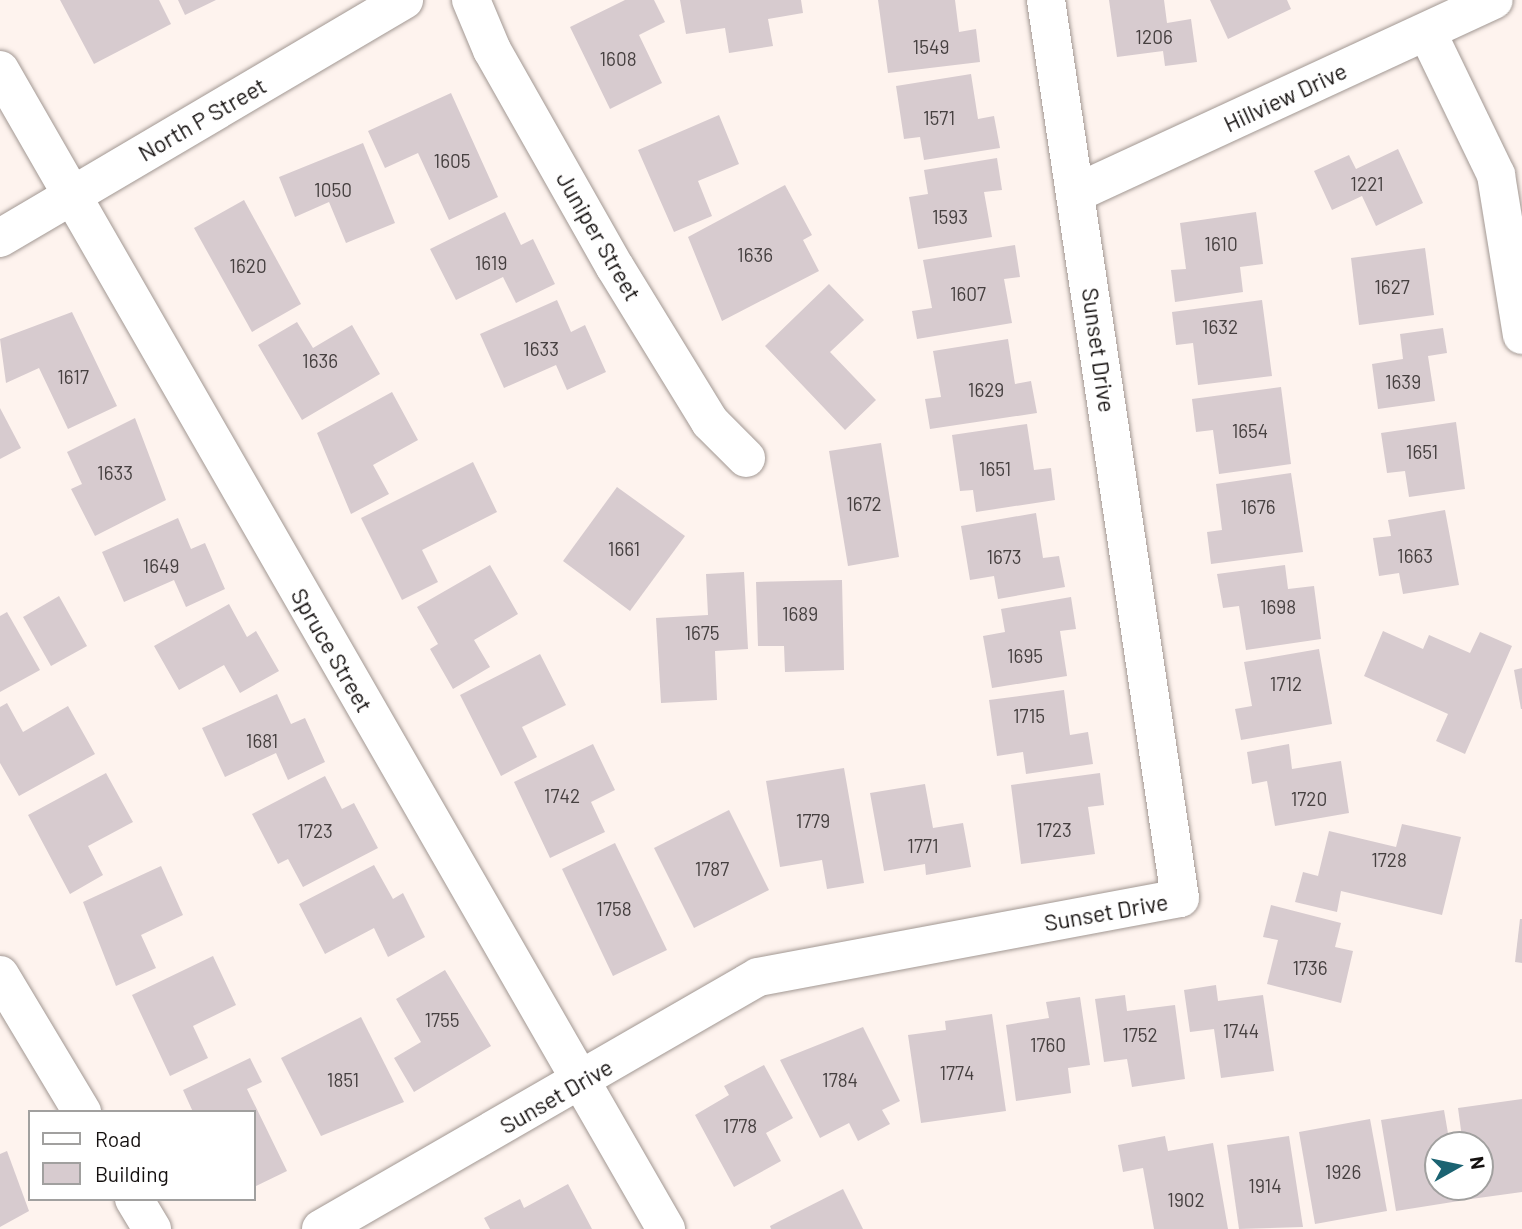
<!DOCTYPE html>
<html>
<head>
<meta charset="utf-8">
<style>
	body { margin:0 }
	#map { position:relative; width:1522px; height:1229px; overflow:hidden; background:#fef3ee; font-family:Barlow,sans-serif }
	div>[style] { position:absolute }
	.building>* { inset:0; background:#d7cbcf }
	.roads { filter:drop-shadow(0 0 2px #a29893) drop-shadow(0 0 2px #a29893) }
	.minor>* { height:38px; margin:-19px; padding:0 19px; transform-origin:19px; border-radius:19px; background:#fff }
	span { translate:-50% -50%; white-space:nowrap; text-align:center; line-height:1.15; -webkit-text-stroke:6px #fff; paint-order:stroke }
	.number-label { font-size:19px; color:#464040 }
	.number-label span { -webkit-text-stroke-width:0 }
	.street-label { font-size:23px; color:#151110 }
	.legend { position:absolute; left:28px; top:1110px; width:228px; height:91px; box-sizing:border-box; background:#fff; border:2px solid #a1a09f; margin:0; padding:9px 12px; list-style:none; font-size:21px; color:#151110 }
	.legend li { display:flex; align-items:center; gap:14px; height:35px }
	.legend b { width:35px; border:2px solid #a1a09f }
	.north { position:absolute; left:1424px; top:1131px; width:70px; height:70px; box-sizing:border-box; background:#fff; border:2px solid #a1a09f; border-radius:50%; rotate:81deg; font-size:19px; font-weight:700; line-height:28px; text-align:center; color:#151110 }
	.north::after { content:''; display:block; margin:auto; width:24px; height:32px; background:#1b6372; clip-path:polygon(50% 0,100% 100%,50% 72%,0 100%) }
</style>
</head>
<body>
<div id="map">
	<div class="building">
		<div style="clip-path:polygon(60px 0,159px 0,171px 24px,94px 64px)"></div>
		<div style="clip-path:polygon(178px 0,216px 0,185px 15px)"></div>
		<div style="clip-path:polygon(625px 0,654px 0,665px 22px,639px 35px,662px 83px,610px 109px,570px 27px)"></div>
		<div style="clip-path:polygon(680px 0,801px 0,803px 13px,768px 19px,773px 46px,729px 53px,725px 28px,686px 34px)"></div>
		<div style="clip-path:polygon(878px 0,955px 0,959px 32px,976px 29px,980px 62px,888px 73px)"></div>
		<div style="clip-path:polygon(1109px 0,1164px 0,1167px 23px,1191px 19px,1197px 62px,1165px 66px,1163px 51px,1117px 57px)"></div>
		<div style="clip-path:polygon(1210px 0,1287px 0,1291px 9px,1228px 39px)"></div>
		<div style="clip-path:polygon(971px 74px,978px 119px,994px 116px,1000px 148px,924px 160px,920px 137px,904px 139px,896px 86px)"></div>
		<div style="clip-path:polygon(451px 93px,498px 197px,449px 220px,418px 153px,385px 168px,368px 131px)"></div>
		<div style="clip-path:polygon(719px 115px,739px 164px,698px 181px,712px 216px,674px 232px,638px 150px)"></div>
		<div style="clip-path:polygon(363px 143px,395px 223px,346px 243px,329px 202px,295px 217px,279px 177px)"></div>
		<div style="clip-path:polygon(1398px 149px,1423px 203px,1376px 226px,1362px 196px,1332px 210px,1314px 171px,1349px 155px,1356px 169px)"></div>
		<div style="clip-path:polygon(997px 158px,1002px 190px,984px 192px,992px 237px,918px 249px,909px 197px,928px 194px,924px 170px)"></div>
		<div style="clip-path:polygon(785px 185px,812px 235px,803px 240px,819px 271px,722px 321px,688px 237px)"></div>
		<div style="clip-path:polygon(244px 200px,301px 304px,252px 332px,194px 228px)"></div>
		<div style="clip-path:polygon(505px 212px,521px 245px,533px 239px,555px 284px,516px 303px,503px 277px,456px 300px,430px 249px)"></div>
		<div style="clip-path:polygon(1256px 212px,1263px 264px,1240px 267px,1243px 292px,1175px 302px,1171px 270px,1186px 269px,1180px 223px)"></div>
		<div style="clip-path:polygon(1015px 245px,1020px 277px,1004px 279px,1012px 323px,917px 339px,912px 311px,932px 308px,923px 260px)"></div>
		<div style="clip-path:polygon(1425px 248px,1434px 315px,1359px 325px,1351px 258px)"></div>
		<div style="clip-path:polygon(829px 284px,864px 320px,830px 352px,876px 400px,845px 430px,765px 346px)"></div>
		<div style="clip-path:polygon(557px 300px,571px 332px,585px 325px,606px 372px,567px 390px,556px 365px,504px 388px,480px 334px)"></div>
		<div style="clip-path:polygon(1262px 300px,1272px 376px,1198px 385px,1193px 343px,1176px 345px,1172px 312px)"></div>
		<div style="clip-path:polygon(72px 312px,117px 406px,68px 429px,39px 368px,6px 383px,0 339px)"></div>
		<div style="clip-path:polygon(297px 322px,313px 348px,352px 325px,380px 374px,302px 420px,258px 345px)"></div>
		<div style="clip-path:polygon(1443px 328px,1447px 353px,1428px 356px,1435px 401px,1378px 409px,1372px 364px,1403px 359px,1400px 334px)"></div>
		<div style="clip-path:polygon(1008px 339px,1015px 384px,1031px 381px,1037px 413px,930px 429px,925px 399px,941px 397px,933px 351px)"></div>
		<div style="clip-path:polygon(1281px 387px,1291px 464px,1219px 474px,1213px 430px,1196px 432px,1192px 399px)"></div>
		<div style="clip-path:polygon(392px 392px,418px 440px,373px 465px,389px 494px,351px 514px,317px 433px)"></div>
		<div style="clip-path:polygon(0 408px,21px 448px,0 459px)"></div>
		<div style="clip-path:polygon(135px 418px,166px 500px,95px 536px,71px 489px,82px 484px,67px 452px)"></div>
		<div style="clip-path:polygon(1456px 422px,1465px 489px,1409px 497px,1405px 471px,1387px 473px,1381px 433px)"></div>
		<div style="clip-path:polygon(1027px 424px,1034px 470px,1051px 468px,1055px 500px,976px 512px,973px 490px,960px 491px,952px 435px)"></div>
		<div style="clip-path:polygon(881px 443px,899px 557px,848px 566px,829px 451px)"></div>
		<div style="clip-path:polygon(473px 462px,497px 512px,422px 550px,438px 582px,402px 600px,361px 518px)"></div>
		<div style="clip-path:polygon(1291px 473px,1303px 552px,1211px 564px,1207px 532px,1222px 530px,1216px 484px)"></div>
		<div style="clip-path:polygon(617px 487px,685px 536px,630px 611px,563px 561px)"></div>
		<div style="clip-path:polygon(1445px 510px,1459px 585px,1403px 594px,1399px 573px,1379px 576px,1373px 538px,1391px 536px,1388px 520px)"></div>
		<div style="clip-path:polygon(1036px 513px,1043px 558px,1059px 556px,1065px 587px,998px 599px,994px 576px,970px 580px,961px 526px)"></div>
		<div style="clip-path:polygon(178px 518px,191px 549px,205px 543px,225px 589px,186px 607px,174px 580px,124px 602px,102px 552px)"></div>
		<div style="clip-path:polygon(490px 565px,518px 614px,474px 640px,490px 667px,453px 689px,430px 649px,438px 644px,417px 607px)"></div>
		<div style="clip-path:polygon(1285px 565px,1288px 589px,1314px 586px,1321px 639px,1246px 650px,1239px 606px,1223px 608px,1217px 574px)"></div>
		<div style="clip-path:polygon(744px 572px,748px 649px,715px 651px,717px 700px,661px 703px,656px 618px,708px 615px,706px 574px)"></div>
		<div style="clip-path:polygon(842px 580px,844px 670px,785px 672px,784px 646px,758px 646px,756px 582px)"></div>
		<div style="clip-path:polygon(59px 596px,87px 646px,51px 666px,23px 617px)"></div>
		<div style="clip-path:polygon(1071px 597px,1076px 629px,1060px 631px,1067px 676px,992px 688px,983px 636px,1005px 632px,1001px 609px)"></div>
		<div style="clip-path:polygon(229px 604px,247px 637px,256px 631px,279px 671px,240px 693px,224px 665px,179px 690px,154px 646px)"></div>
		<div style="clip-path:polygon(7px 612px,40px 670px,0 692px,0 616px)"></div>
		<div style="clip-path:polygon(1383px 631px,1423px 649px,1429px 635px,1470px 653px,1480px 632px,1512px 646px,1465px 754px,1436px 741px,1448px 714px,1364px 676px)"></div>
		<div style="clip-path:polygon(1319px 649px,1332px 724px,1241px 740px,1235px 709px,1252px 706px,1244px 662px)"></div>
		<div style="clip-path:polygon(540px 654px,566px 705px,522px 727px,537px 757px,501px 776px,460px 695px)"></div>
		<div style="clip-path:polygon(1522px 668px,1522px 709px,1521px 709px,1514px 670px)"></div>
		<div style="clip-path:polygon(1064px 690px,1070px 735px,1088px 732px,1093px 764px,1026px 774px,1023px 752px,997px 756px,989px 700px)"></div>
		<div style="clip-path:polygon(277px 694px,291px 724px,305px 718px,325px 762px,288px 780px,276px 753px,225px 777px,202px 728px)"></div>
		<div style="clip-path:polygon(7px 703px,23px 732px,68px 706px,95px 754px,19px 796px,0 763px,0 707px)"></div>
		<div style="clip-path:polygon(593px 744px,615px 790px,591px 802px,605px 832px,550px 858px,514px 782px)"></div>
		<div style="clip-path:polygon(1289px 744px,1292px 769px,1341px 761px,1349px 813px,1275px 826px,1267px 781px,1252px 784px,1247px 752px)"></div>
		<div style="clip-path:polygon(844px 768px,864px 883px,827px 889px,822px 860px,780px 867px,766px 781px)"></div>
		<div style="clip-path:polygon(106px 773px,133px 822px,88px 846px,103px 875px,70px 894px,28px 815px)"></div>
		<div style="clip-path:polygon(1100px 773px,1104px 805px,1088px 807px,1095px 854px,1021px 864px,1011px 785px)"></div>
		<div style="clip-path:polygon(325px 776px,342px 809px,354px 803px,378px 848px,303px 887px,288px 859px,278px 864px,252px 814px)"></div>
		<div style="clip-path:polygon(925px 784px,933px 828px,963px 823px,971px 867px,926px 875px,925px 864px,884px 871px,870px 793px)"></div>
		<div style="clip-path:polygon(729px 810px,769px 890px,694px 928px,654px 848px)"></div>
		<div style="clip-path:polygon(1402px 824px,1461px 837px,1442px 915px,1341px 891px,1337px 912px,1295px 902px,1303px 872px,1318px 876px,1329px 831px,1396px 847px)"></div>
		<div style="clip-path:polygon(615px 843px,667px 950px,613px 976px,562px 869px)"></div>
		<div style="clip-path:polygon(374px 865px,393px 899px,403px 893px,425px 937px,388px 957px,374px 928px,325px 954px,299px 904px)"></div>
		<div style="clip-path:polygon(161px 866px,183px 915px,141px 935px,156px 968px,116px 986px,83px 902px)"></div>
		<div style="clip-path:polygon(1271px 905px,1341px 923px,1335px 947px,1353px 951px,1341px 1003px,1267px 984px,1278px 940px,1263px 937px)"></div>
		<div style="clip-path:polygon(1520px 919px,1522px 919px,1522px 963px,1515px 962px)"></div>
		<div style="clip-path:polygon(213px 956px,236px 1005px,193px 1026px,208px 1058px,170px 1076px,132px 995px)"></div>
		<div style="clip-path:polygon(445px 970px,491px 1046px,414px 1092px,394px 1058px,421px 1042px,396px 999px)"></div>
		<div style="clip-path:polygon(1216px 985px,1218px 1001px,1263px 995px,1274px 1071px,1221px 1078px,1214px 1029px,1190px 1032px,1184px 990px)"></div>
		<div style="clip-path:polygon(1125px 995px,1127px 1011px,1175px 1005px,1185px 1079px,1132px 1087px,1127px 1059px,1104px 1062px,1095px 999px)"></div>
		<div style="clip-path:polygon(1080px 997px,1090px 1065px,1068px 1068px,1071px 1093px,1016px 1101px,1006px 1025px,1049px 1018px,1046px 1002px)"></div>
		<div style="clip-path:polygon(992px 1014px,1006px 1111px,921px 1123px,908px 1035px,946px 1030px,945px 1021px)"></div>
		<div style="clip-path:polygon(361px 1017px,404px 1102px,321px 1136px,281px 1058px)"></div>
		<div style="clip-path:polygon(863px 1027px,900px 1101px,882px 1110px,890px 1124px,858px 1141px,849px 1123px,820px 1138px,780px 1060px)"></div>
		<div style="clip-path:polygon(250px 1058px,262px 1082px,247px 1089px,287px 1171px,254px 1187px,254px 1112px,193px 1112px,183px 1090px)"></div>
		<div style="clip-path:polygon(764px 1065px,793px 1118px,766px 1133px,781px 1161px,734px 1187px,695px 1115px,729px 1095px,724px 1086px)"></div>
		<div style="clip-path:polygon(1522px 1099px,1522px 1192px,1471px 1199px,1469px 1187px,1480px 1187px,1480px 1145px,1463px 1145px,1458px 1108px)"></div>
		<div style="clip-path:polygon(1444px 1110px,1450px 1145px,1438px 1145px,1438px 1187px,1457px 1187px,1459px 1201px,1396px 1211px,1381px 1120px)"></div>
		<div style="clip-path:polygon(1370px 1119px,1387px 1211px,1315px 1224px,1299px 1132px)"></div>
		<div style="clip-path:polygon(1165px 1136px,1168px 1151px,1213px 1143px,1228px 1229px,1154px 1229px,1143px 1168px,1123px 1172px,1118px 1145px)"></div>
		<div style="clip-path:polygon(1289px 1136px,1303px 1227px,1239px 1229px,1227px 1145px)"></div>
		<div style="clip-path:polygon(7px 1151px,29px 1211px,0 1227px,0 1154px)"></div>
		<div style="clip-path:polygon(568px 1184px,592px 1229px,490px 1229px,484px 1218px,520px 1199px,524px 1208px)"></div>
		<div style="clip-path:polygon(843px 1189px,863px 1229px,771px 1229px,770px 1226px)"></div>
	</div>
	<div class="roads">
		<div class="minor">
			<div style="left:471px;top:0;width:54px;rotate:67.2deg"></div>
			<div style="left:492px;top:50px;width:249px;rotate:60.5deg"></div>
			<div style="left:615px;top:267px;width:182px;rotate:58.5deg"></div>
			<div style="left:710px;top:422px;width:51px;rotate:45deg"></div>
			<div style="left:1427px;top:32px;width:159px;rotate:64.2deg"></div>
			<div style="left:1496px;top:175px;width:162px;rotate:80.8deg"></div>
			<div style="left:0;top:70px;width:1337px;rotate:60.12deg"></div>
			<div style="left:1076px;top:193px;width:460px;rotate:-24.8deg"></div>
			<div style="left:0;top:238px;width:469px;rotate:-30.5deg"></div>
			<div style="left:0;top:975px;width:160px;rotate:59.1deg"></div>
			<div style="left:134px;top:1199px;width:35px;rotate:59deg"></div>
			<div style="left:321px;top:1229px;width:504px;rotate:-29.97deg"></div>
			<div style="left:758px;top:977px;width:429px;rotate:-10.6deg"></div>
			<div style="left:1180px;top:898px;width:908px;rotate:-98.49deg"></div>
		</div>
	</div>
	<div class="number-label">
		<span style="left:1154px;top:37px">1206</span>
		<span style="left:931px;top:47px">1549</span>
		<span style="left:618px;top:59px">1608</span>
		<span style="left:939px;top:118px">1571</span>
		<span style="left:452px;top:161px">1605</span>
		<span style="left:1367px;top:184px">1221</span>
		<span style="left:333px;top:190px">1050</span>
		<span style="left:950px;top:217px">1593</span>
		<span style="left:1221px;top:244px">1610</span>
		<span style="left:755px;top:255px">1636</span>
		<span style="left:491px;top:263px">1619</span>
		<span style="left:248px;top:266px">1620</span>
		<span style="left:1392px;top:287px">1627</span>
		<span style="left:968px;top:294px">1607</span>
		<span style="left:1220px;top:327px">1632</span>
		<span style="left:541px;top:349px">1633</span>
		<span style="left:320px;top:361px">1636</span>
		<span style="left:73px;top:377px">1617</span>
		<span style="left:1403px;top:382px">1639</span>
		<span style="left:986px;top:390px">1629</span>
		<span style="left:1250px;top:431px">1654</span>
		<span style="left:1422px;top:452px">1651</span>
		<span style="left:995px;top:469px">1651</span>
		<span style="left:115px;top:473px">1633</span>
		<span style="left:864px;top:504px">1672</span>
		<span style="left:1258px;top:507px">1676</span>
		<span style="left:624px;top:549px">1661</span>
		<span style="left:1415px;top:556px">1663</span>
		<span style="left:1004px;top:557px">1673</span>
		<span style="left:161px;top:566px">1649</span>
		<span style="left:1278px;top:607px">1698</span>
		<span style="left:800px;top:614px">1689</span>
		<span style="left:702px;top:633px">1675</span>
		<span style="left:1025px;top:656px">1695</span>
		<span style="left:1286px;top:684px">1712</span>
		<span style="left:1029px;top:716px">1715</span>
		<span style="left:262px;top:741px">1681</span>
		<span style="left:562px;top:796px">1742</span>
		<span style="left:1309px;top:799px">1720</span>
		<span style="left:813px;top:821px">1779</span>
		<span style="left:1054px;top:830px">1723</span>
		<span style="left:315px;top:831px">1723</span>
		<span style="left:923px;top:846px">1771</span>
		<span style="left:1389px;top:860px">1728</span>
		<span style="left:712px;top:869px">1787</span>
		<span style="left:614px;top:909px">1758</span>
		<span style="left:1310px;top:968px">1736</span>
		<span style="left:442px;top:1020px">1755</span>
		<span style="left:1241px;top:1031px">1744</span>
		<span style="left:1140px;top:1035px">1752</span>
		<span style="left:1048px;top:1045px">1760</span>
		<span style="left:957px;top:1073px">1774</span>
		<span style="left:343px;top:1080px">1851</span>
		<span style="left:840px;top:1080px">1784</span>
		<span style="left:740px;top:1126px">1778</span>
		<span style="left:1343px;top:1172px">1926</span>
		<span style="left:1265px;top:1186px">1914</span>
		<span style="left:1186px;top:1200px">1902</span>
	</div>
	<div class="street-label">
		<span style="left:1285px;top:97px;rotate:-25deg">Hillview Drive</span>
		<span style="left:202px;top:119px;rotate:-30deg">North P Street</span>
		<span style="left:599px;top:236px;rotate:60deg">Juniper Street</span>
		<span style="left:1099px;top:350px;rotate:82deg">Sunset Drive</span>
		<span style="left:332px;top:650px;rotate:60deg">Spruce Street</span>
		<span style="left:1106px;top:912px;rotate:-10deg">Sunset Drive</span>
		<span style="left:556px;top:1096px;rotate:-30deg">Sunset Drive</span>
	</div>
	<ul class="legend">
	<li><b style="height:9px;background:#fff"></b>Road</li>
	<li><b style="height:19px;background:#d7cbcf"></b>Building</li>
	</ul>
	<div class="north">N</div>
</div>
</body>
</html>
